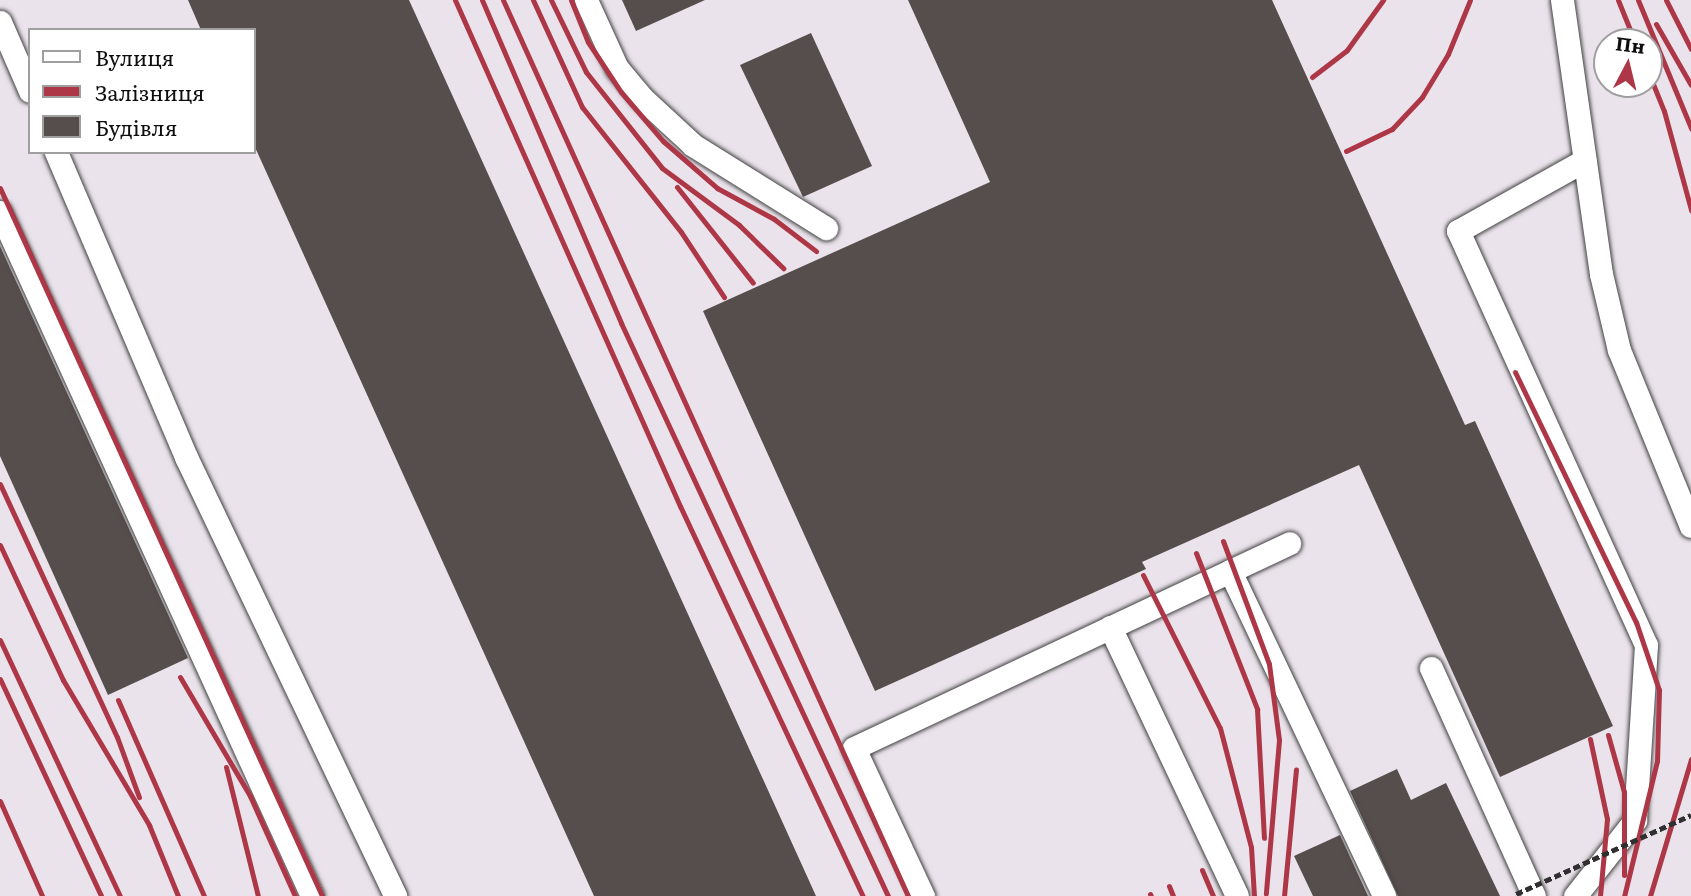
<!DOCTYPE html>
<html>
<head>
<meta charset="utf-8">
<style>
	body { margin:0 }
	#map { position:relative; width:1691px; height:896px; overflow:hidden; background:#fdfaf1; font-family:Literata,serif }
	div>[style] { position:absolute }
	.industrial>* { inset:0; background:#eae3eb }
	.building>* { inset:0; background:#554e4c }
	.roads { filter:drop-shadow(0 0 2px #414141) drop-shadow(0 0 2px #414141) }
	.minor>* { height:23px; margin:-11.5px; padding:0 11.5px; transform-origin:11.5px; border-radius:11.5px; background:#fff }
	.rail>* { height:5px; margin:-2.5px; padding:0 2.5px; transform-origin:2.5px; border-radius:2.5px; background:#ad3747 }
	.path-bridge>* { height:4.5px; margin-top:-2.25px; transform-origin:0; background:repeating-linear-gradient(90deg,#303030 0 7px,transparent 0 10.5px) }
	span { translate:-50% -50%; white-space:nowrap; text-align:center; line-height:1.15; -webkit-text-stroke:7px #fff; paint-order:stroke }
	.legend { position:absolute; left:28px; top:28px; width:228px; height:126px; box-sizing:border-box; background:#fff; border:2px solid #9f9f9f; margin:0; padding:9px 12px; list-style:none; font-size:21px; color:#0e0e0e }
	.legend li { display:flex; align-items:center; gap:14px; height:35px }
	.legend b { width:35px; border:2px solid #9f9f9f }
	.north { position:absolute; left:1593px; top:28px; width:70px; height:70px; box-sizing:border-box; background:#fff; border:2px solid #9f9f9f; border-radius:50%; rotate:7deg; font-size:19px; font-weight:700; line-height:28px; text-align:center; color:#0e0e0e }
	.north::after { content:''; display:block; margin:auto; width:24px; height:32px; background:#ad3747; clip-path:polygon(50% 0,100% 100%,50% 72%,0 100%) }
</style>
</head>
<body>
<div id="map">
	<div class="industrial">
		<div style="clip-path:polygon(evenodd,0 0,1691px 0,1691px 896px,0 896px,0 0,30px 30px,254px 30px,254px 152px,30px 152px,30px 30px,0 0,1607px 42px,1649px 42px,1649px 84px,1607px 84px,1607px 42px)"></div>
	</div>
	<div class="building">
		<div style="clip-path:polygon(188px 0,409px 0,816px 896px,594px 896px,254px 145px,254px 30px,201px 30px)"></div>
		<div style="clip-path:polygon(622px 0,705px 0,636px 31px)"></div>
		<div style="clip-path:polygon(908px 0,1272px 0,1465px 425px,1475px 421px,1613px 726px,1500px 777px,1359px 465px,1142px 562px,1146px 569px,875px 691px,703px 311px,990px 182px)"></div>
		<div style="clip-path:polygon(811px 33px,872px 166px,803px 197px,740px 65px)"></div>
		<div style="clip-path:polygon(0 246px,188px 658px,108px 695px,0 456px)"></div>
		<div style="clip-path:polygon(1397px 769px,1411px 800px,1446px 783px,1500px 896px,1398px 896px,1350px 791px)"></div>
		<div style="clip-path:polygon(1340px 835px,1368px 896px,1313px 896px,1294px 856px)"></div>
	</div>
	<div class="roads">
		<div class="minor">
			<div style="left:586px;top:0;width:75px;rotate:65.5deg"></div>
			<div style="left:617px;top:68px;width:38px;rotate:50deg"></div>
			<div style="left:641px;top:97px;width:71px;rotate:42.7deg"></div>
			<div style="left:693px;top:145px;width:157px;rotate:32deg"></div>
			<div style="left:1562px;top:0;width:277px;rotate:81.9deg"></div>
			<div style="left:1601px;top:274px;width:78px;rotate:76.7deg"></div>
			<div style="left:1619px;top:350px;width:190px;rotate:67.8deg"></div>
			<div style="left:0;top:22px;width:75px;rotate:66.5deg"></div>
			<div style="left:56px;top:152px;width:332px;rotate:66.9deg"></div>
			<div style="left:186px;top:457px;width:486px;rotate:64.5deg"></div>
			<div style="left:0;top:212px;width:752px;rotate:65.48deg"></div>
			<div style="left:1230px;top:571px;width:360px;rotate:64.6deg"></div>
			<div style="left:1110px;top:627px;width:297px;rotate:64.7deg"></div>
			<div style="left:1431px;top:668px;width:250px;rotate:65.7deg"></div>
			<div style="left:923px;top:896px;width:163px;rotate:-115deg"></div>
			<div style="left:854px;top:748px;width:481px;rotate:-25.2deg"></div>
			<div style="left:1575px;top:896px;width:97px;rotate:-51.7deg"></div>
			<div style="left:1635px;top:820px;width:175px;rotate:-86.4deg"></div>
			<div style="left:1646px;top:645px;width:455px;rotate:-114.4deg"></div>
			<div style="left:1458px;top:231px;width:145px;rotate:-29.2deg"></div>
		</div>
	</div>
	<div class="rail">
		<div style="left:455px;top:0;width:554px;rotate:66.03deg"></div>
		<div style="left:680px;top:506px;width:431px;rotate:64.9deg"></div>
		<div style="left:482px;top:0;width:352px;rotate:66.7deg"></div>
		<div style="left:621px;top:323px;width:632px;rotate:65.02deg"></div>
		<div style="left:503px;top:0;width:983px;rotate:65.68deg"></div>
		<div style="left:533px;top:0;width:118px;rotate:65.4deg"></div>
		<div style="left:582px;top:107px;width:159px;rotate:51.6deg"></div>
		<div style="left:681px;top:232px;width:78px;rotate:56.5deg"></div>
		<div style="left:551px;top:0;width:80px;rotate:64.1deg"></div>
		<div style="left:586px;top:72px;width:122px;rotate:51.6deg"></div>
		<div style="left:662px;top:168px;width:96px;rotate:36.5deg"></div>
		<div style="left:739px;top:225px;width:62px;rotate:44.3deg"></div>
		<div style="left:571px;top:0;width:45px;rotate:68deg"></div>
		<div style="left:588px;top:42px;width:60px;rotate:56.6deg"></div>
		<div style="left:621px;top:92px;width:65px;rotate:49.4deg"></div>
		<div style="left:663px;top:141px;width:72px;rotate:41deg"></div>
		<div style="left:717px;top:188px;width:65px;rotate:28.5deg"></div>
		<div style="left:774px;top:219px;width:53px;rotate:37.3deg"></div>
		<div style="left:1618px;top:0;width:45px;rotate:68deg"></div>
		<div style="left:1638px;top:0;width:139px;rotate:67.5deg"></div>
		<div style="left:1666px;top:0;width:55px;rotate:63deg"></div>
		<div style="left:1656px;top:24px;width:70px;rotate:60.2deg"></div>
		<div style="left:1649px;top:74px;width:40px;rotate:68deg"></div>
		<div style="left:1664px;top:111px;width:103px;rotate:74.7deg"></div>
		<div style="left:1312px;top:77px;width:44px;rotate:-37.6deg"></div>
		<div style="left:1347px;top:50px;width:62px;rotate:-54.2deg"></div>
		<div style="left:1346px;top:151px;width:51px;rotate:-25.6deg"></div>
		<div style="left:1392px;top:129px;width:44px;rotate:-46.8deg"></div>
		<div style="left:1422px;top:97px;width:50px;rotate:-58.8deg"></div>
		<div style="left:1448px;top:54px;width:58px;rotate:-67.8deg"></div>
		<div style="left:677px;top:187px;width:122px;rotate:51.6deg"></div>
		<div style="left:0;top:188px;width:778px;rotate:65.54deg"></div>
		<div style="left:1515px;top:372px;width:278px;rotate:64.2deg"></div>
		<div style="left:1636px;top:622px;width:72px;rotate:71.3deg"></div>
		<div style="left:1659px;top:690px;width:71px;rotate:91.6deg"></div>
		<div style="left:1657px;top:761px;width:139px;rotate:103.7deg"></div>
		<div style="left:0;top:484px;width:279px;rotate:65.2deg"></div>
		<div style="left:117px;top:737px;width:64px;rotate:69.9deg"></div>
		<div style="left:1223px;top:541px;width:131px;rotate:69.5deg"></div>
		<div style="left:1269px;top:664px;width:77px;rotate:82.5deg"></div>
		<div style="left:1279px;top:740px;width:154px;rotate:94.9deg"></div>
		<div style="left:0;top:545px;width:149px;rotate:65deg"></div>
		<div style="left:63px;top:680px;width:169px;rotate:59.3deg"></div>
		<div style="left:149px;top:825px;width:77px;rotate:67.8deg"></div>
		<div style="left:1196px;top:553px;width:168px;rotate:68.6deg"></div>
		<div style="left:1257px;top:709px;width:129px;rotate:86.9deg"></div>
		<div style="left:1143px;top:575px;width:171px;rotate:63.3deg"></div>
		<div style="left:1220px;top:728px;width:123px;rotate:75.4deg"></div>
		<div style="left:1251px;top:847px;width:49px;rotate:86.5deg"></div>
		<div style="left:0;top:640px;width:283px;rotate:64.9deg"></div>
		<div style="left:180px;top:677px;width:138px;rotate:59.5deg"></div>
		<div style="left:250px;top:796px;width:110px;rotate:65.8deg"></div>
		<div style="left:0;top:679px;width:239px;rotate:65deg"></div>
		<div style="left:118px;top:700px;width:214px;rotate:66.3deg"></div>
		<div style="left:1608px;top:735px;width:59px;rotate:74.3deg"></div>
		<div style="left:1624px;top:792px;width:83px;rotate:90deg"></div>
		<div style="left:1590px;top:739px;width:82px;rotate:78deg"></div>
		<div style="left:1607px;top:819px;width:77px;rotate:95.2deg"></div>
		<div style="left:226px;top:767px;width:133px;rotate:76.1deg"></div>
		<div style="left:0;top:801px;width:104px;rotate:66.1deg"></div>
		<div style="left:1202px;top:870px;width:28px;rotate:67deg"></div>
		<div style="left:1169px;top:886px;width:11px;rotate:68deg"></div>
		<div style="left:1150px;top:894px;width:2px;rotate:63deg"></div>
		<div style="left:1284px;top:896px;width:127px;rotate:-84.6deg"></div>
		<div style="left:1650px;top:896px;width:143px;rotate:-73.3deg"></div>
	</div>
	<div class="path-bridge">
		<div style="left:1516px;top:894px;width:192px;rotate:-24.3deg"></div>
	</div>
	<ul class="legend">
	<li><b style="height:9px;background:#fff"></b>Вулиця</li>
	<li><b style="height:9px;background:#ad3747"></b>Залізниця</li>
	<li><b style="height:19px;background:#554e4c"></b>Будівля</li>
	</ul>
	<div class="north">Пн</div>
</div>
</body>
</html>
